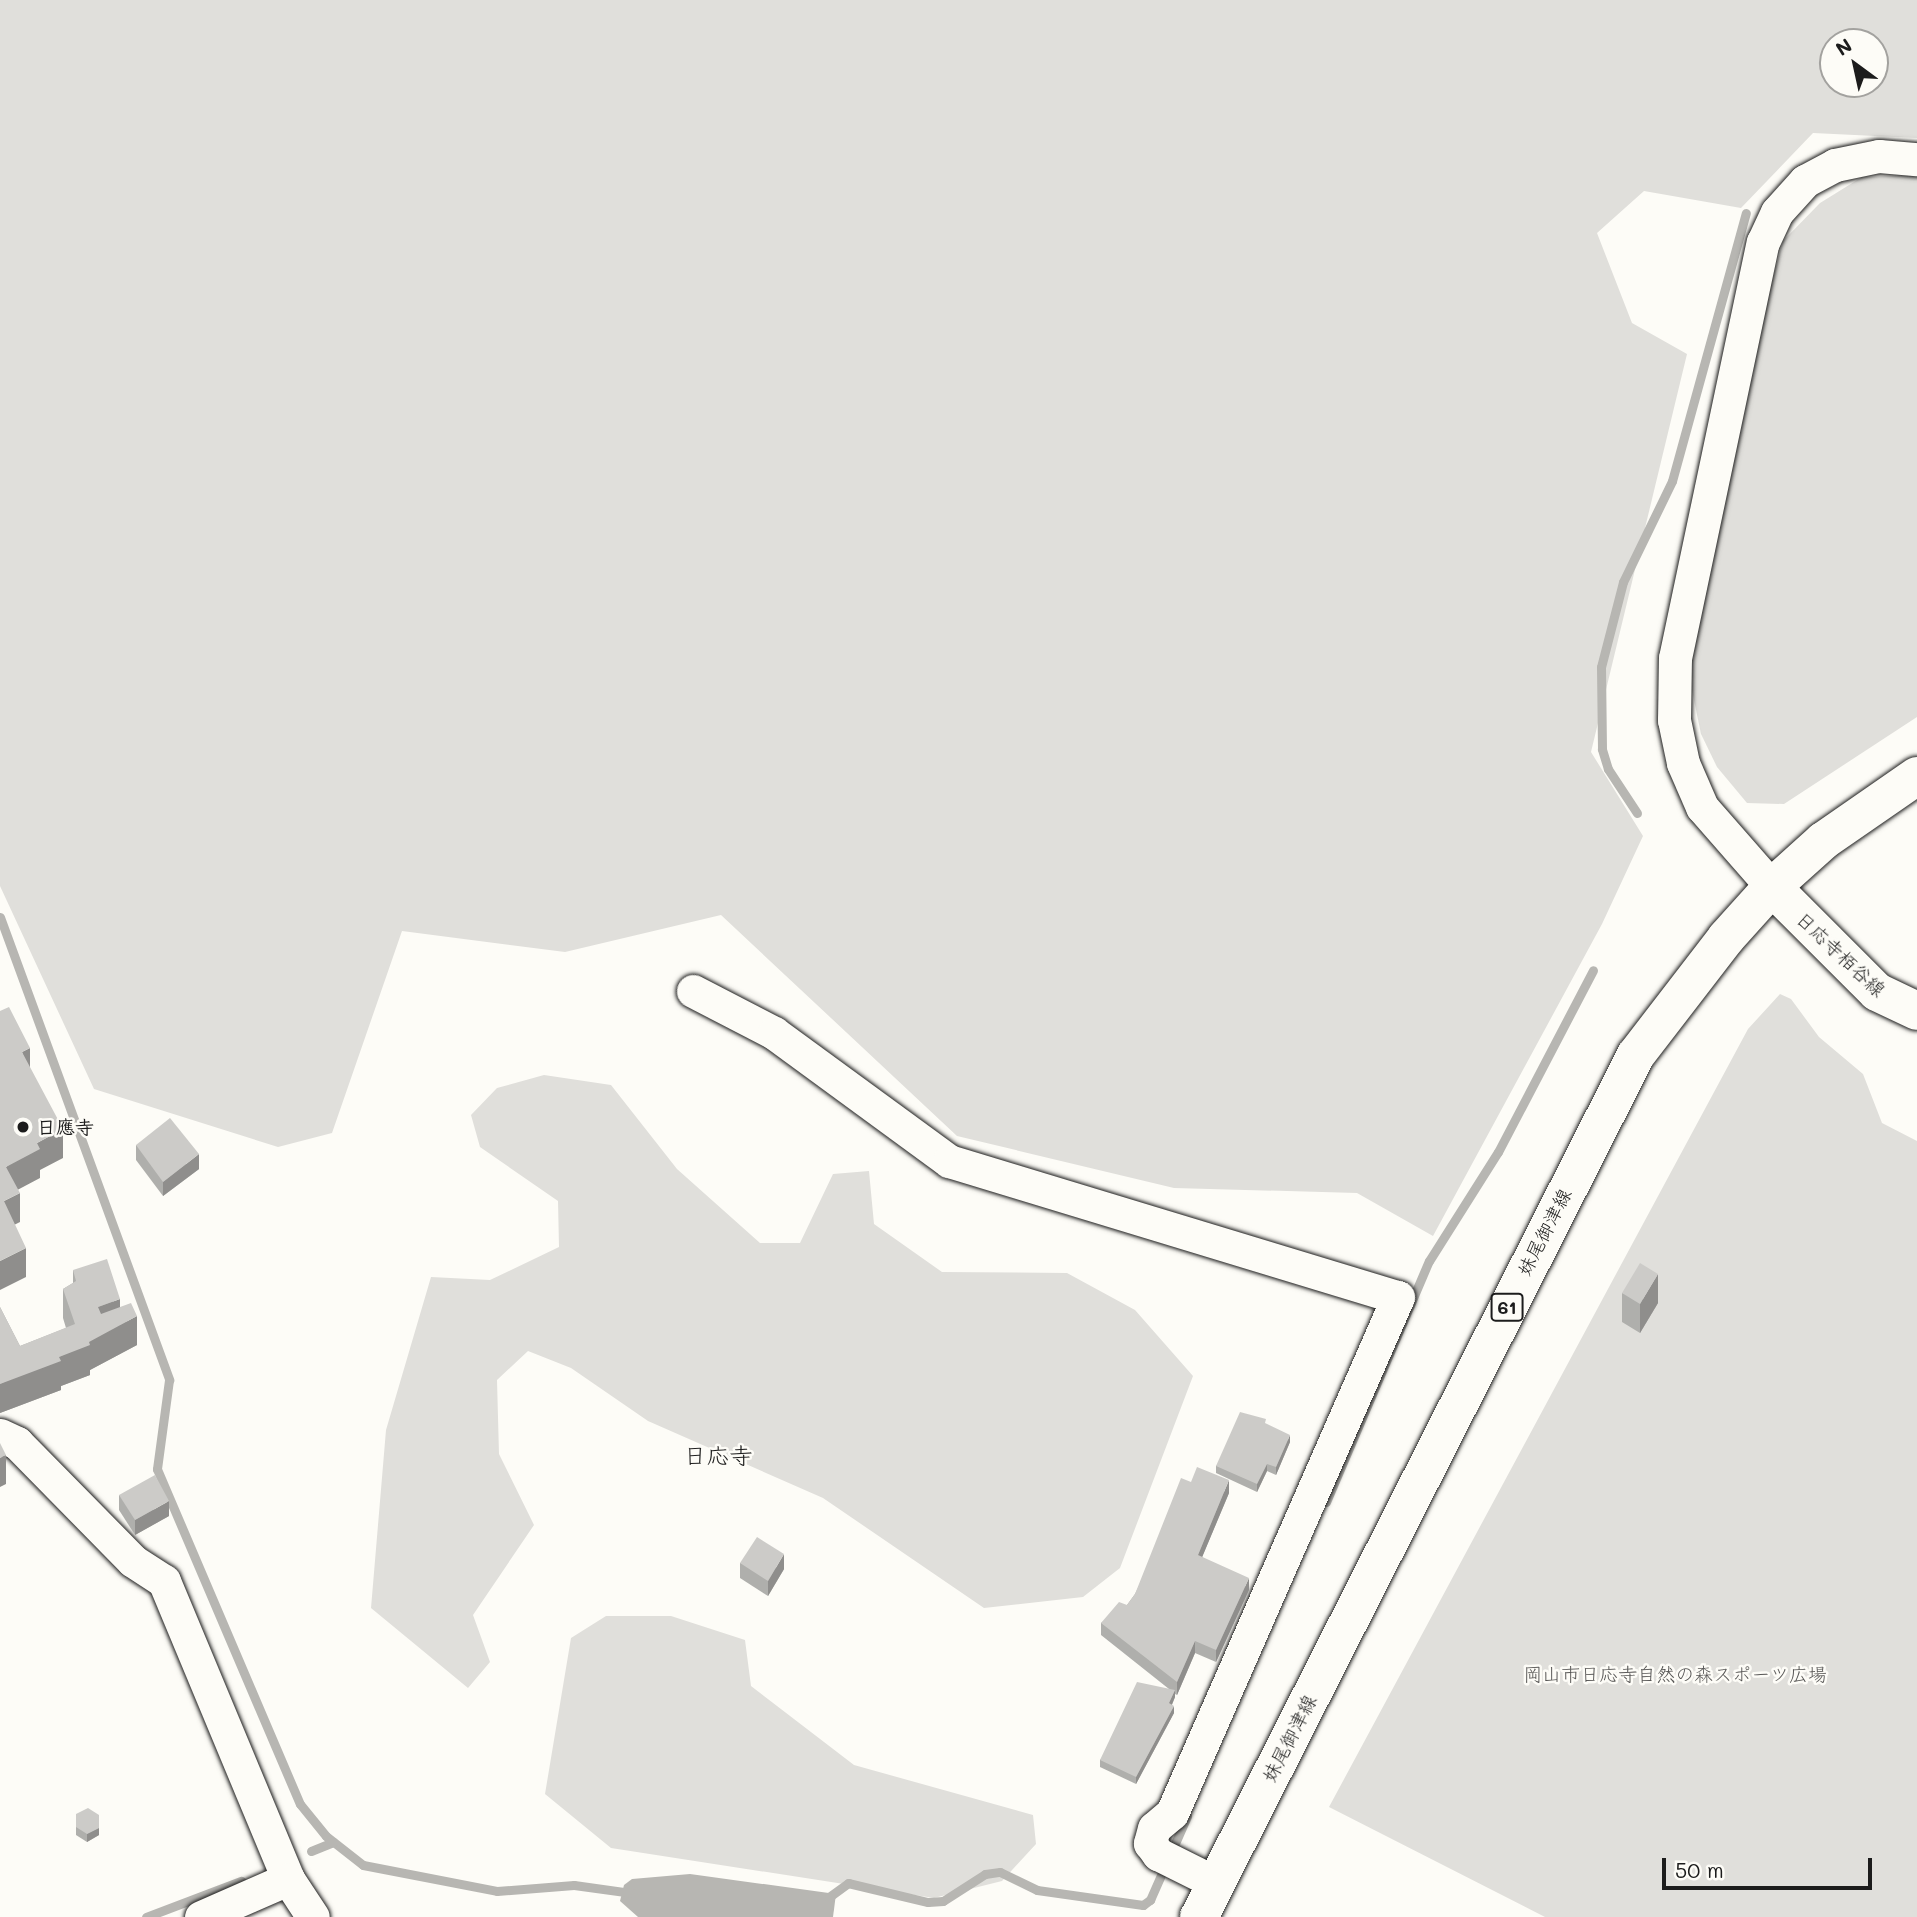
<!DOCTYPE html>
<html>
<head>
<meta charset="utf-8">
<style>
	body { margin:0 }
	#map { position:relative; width:1917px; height:1917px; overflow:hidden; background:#fdfcf7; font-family:Mali,"Klee One",sans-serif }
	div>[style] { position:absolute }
	.green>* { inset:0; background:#e0dfdb }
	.water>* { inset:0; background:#b7b6b2 }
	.stream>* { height:9px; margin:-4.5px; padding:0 4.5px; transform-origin:4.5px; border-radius:4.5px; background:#b7b6b2 }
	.roads { filter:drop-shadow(0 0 2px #1c1c1c) drop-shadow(0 0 2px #1c1c1c) }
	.street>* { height:33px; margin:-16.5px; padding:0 16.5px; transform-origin:16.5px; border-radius:16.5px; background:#fdfcf7 }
	.secondary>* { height:38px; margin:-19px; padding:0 19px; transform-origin:19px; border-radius:19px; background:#fdfcf7 }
	.primary>* { height:38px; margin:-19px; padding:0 19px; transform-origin:19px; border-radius:19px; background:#fdfcf7 }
	.wall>* { inset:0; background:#afafac }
	.shaded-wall>* { inset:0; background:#8f8e8c }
	.building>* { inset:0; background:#cccbc8 }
	.dots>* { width:19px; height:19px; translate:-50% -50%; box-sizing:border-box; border:4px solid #fdfcf7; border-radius:50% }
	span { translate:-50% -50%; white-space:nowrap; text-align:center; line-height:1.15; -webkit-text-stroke:5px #fdfcf7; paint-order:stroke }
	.shield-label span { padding:2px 5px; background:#fdfcf7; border:2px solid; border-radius:5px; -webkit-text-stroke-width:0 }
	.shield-label { font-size:18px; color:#1c1c1c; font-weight:700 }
	.street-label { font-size:19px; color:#1c1c1c }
	.poi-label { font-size:19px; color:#1c1c1c; font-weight:700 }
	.left { translate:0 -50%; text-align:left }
	.park-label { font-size:19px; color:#575655 }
	.quarter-label { font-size:23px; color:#1c1c1c }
	.north { position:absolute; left:1819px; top:28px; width:70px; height:70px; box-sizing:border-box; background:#fdfcf7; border:2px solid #a3a29f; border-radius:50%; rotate:327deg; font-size:19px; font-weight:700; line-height:28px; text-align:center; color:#1c1c1c }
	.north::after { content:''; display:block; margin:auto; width:24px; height:32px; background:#1c1c1c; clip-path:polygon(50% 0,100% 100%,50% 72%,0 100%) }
	.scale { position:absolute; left:1662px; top:1858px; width:210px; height:32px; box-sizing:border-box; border:4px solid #1c1c1c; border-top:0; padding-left:9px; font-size:21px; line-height:24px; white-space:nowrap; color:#1c1c1c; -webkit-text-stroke:5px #fdfcf7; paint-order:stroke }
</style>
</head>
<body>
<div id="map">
	<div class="green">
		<div style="clip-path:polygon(evenodd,0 0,1917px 0,1917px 138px,1813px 133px,1741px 208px,1644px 191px,1597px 233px,1632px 323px,1687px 354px,1591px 752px,1643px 836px,1602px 924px,1433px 1236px,1357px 1193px,1174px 1188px,957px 1136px,721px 915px,565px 952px,402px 931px,332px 1133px,278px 1147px,94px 1089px,0 886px,0 0,1833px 42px,1875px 42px,1875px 84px,1833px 84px,1833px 42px)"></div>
		<div style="clip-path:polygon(1917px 175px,1917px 717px,1784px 804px,1747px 803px,1717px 767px,1701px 734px,1689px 676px,1760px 326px,1783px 241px,1820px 203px,1862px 177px)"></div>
		<div style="clip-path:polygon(1780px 994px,1791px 999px,1819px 1037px,1863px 1074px,1882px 1123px,1917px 1141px,1917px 1917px,1545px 1917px,1329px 1807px,1748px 1029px)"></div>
		<div style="clip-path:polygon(544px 1075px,611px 1085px,677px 1169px,760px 1243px,800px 1243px,833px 1174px,869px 1171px,874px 1224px,942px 1272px,1067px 1273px,1135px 1310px,1193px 1376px,1120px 1568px,1083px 1597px,984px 1608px,823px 1498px,648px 1421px,571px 1368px,528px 1351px,497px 1380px,499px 1454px,534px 1525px,473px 1615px,490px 1662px,468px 1688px,371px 1608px,386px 1430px,431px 1277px,490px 1280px,559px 1247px,558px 1201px,480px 1147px,471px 1115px,497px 1088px)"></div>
		<div style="clip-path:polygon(606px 1616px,671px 1616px,745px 1640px,751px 1686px,854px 1765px,1033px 1815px,1036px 1844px,1002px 1881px,934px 1898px,611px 1848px,545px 1794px,571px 1638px)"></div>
	</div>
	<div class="water">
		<div style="clip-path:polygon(690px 1874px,836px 1894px,833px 1917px,638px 1917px,620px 1901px,624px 1885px,632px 1879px)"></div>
	</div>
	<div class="stream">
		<div style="left:1637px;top:813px;width:53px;rotate:-123.4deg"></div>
		<div style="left:1608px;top:769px;width:21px;rotate:-107deg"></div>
		<div style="left:1602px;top:749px;width:82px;rotate:-90.7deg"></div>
		<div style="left:1601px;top:667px;width:88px;rotate:-75.5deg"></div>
		<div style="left:1623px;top:582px;width:112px;rotate:-64.1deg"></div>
		<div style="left:1672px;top:481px;width:278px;rotate:-74.6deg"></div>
		<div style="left:0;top:917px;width:493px;rotate:69.9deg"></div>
		<div style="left:169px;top:1380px;width:90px;rotate:97.7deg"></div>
		<div style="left:157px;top:1469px;width:364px;rotate:66.9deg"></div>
		<div style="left:300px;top:1804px;width:41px;rotate:50.9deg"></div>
		<div style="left:326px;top:1836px;width:47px;rotate:38.1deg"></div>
		<div style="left:363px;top:1865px;width:136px;rotate:11deg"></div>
		<div style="left:497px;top:1891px;width:77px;rotate:-4.5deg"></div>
		<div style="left:574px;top:1885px;width:59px;rotate:7.9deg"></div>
		<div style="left:1326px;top:1502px;width:262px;rotate:-66.9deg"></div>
		<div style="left:1429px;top:1261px;width:129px;rotate:-57.7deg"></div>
		<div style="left:1498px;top:1152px;width:205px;rotate:-62.4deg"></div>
		<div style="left:311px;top:1851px;width:24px;rotate:-22deg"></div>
		<div style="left:829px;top:1897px;width:24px;rotate:-36deg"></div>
		<div style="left:848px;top:1883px;width:82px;rotate:13.4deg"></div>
		<div style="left:928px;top:1902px;width:15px;rotate:-4deg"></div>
		<div style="left:943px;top:1901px;width:50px;rotate:-32.7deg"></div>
		<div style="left:985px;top:1874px;width:15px;rotate:-8deg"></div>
		<div style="left:1000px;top:1872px;width:41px;rotate:25.9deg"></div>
		<div style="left:1037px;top:1890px;width:107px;rotate:8.1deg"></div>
		<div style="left:1143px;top:1905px;width:9px;rotate:-36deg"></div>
		<div style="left:1150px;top:1900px;width:92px;rotate:-66.2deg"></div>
		<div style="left:146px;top:1917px;width:102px;rotate:-20.8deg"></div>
	</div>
	<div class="roads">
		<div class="street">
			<div style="left:1772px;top:887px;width:106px;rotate:-131.2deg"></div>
			<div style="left:1702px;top:807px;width:48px;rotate:-113.4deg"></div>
			<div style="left:1683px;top:763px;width:44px;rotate:-101.8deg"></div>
			<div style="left:1674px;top:720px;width:62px;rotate:-89.1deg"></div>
			<div style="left:1675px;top:658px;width:425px;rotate:-78.1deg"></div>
			<div style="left:1763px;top:242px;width:33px;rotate:-65deg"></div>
			<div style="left:1777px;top:212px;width:42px;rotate:-47.9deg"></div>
			<div style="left:1805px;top:181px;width:34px;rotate:-28deg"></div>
			<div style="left:1835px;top:165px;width:45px;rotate:-11.6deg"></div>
			<div style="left:1879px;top:156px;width:38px;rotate:5deg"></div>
			<div style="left:693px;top:991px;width:91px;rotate:27.4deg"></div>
			<div style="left:774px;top:1033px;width:217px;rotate:36.2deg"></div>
			<div style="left:949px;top:1161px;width:469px;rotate:16.9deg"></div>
			<div style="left:1398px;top:1297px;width:563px;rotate:113.65deg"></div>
			<div style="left:1172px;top:1813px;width:23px;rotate:140deg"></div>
			<div style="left:1154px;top:1828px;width:16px;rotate:105deg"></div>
			<div style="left:1150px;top:1843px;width:14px;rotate:54deg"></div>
			<div style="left:1158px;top:1854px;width:65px;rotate:26.6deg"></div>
			<div style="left:0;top:1435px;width:19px;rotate:25deg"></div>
			<div style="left:17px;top:1443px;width:165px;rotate:45.5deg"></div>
			<div style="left:133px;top:1561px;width:37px;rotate:33deg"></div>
			<div style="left:164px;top:1581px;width:323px;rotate:67.4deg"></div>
			<div style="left:288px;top:1879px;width:45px;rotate:56.7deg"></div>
			<div style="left:201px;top:1917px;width:95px;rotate:-23.6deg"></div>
		</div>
		<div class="secondary">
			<div style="left:1772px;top:887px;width:148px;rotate:45deg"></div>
			<div style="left:1877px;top:992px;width:44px;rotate:25.4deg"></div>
		</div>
		<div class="primary">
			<div style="left:1199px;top:1917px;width:966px;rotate:-63.12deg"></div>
			<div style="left:1636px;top:1055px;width:148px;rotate:-52.4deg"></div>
			<div style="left:1726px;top:938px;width:69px;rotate:-48deg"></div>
			<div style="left:1772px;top:887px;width:69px;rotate:-42deg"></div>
			<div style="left:1823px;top:841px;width:114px;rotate:-34.7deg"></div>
		</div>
	</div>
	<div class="wall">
		<div style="clip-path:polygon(136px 1145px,199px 1169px,163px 1196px,136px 1160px)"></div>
		<div style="clip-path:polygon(73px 1270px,120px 1307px,137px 1345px,90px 1370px,90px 1375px,61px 1386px,61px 1390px,0 1413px,0 1307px,20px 1346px,66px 1328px,63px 1318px,63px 1289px,73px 1283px)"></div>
		<div style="clip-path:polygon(1622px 1293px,1658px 1303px,1640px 1333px,1622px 1322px)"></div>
		<div style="clip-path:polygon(1266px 1424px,1290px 1442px,1276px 1475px,1267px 1471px,1257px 1492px,1216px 1473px,1216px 1466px)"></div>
		<div style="clip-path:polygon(1191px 1482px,1229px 1493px,1202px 1557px,1249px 1590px,1216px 1662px,1195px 1653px,1177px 1695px,1175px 1694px,1175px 1697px,1172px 1705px,1174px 1713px,1136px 1784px,1100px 1767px,1100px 1760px,1169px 1689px,1101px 1635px,1101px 1623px,1127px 1605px,1135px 1594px)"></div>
		<div style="clip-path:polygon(119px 1495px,169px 1516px,135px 1535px,119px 1510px)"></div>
		<div style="clip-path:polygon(740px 1563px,784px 1569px,768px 1596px,740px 1578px)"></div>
		<div style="clip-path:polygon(76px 1814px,99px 1815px,99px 1835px,87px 1842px,76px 1835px)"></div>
	</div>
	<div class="shaded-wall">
		<div style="clip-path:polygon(30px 1048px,30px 1077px,22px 1052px)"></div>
		<div style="clip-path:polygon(63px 1129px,63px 1158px,40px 1170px,40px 1178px,6px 1196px,6px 1167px,37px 1143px)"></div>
		<div style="clip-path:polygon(199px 1154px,199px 1169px,163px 1196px,163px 1182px)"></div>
		<div style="clip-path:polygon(20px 1193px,20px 1222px,4px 1230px,4px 1201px)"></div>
		<div style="clip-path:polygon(26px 1248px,26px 1277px,0 1290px,0 1261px)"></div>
		<div style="clip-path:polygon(1658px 1274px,1658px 1303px,1640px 1333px,1640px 1304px)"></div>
		<div style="clip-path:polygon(120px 1299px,120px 1325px,137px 1316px,137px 1345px,90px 1370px,90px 1375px,61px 1386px,61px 1390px,0 1413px,0 1384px,59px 1357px,89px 1342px,98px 1307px)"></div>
		<div style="clip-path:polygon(1290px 1435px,1290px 1442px,1276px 1475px,1276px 1467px)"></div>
		<div style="clip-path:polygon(6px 1455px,6px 1484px,0 1487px,0 1458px)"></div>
		<div style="clip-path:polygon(1267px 1464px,1267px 1471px,1257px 1492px,1257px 1484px)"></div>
		<div style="clip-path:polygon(1229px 1480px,1229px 1493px,1198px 1567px,1198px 1555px)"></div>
		<div style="clip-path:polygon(169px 1501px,169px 1516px,135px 1535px,135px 1520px)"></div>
		<div style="clip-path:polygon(784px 1554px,784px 1569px,768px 1596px,768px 1581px)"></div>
		<div style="clip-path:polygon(1249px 1578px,1249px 1590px,1216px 1662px,1216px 1650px)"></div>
		<div style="clip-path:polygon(1195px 1641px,1195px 1653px,1177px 1695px,1177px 1682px)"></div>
		<div style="clip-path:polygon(1175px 1690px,1175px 1697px,1169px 1711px,1169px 1703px)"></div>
		<div style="clip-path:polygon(1174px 1706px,1174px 1713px,1136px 1784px,1136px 1777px)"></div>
		<div style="clip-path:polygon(99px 1828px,99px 1835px,87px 1842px,87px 1834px)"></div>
	</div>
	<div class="building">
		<div style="clip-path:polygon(9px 1007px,30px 1048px,22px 1052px,63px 1129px,37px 1143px,40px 1149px,6px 1167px,20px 1193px,4px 1201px,26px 1248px,0 1261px,0 1011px)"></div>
		<div style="clip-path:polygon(170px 1118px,199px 1154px,163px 1182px,136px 1145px)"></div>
		<div style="clip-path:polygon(107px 1259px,120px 1299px,98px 1307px,101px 1314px,131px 1303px,137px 1316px,89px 1342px,90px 1345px,59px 1357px,61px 1361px,0 1384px,0 1307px,20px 1346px,75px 1324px,63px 1289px,76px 1281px,73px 1270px)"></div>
		<div style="clip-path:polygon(1640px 1263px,1658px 1274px,1640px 1304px,1622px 1293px)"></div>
		<div style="clip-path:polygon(1240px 1412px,1266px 1419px,1265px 1423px,1290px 1435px,1276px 1467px,1267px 1464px,1257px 1484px,1216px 1466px)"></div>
		<div style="clip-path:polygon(0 1443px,6px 1455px,0 1458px)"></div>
		<div style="clip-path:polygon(1197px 1467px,1229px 1480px,1198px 1555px,1249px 1578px,1216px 1650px,1195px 1641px,1177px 1682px,1101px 1623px,1119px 1602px,1127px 1605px,1135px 1594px,1181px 1478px,1191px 1482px)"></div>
		<div style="clip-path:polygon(155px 1475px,169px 1501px,135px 1520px,119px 1495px)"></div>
		<div style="clip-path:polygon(757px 1537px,784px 1554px,768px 1581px,740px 1563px)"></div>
		<div style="clip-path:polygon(1137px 1682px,1175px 1690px,1169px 1703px,1174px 1706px,1136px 1777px,1100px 1760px)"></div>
		<div style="clip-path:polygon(88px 1808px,99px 1815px,99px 1828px,87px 1834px,76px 1827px,76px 1814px)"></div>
	</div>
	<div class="dots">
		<div style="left:23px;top:1127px;background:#1c1c1c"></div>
	</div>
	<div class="shield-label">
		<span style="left:1507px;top:1307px">61</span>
	</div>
	<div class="street-label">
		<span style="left:1841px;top:954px;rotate:43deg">日応寺栢谷線</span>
		<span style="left:1544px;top:1232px;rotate:-63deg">妹尾御津線</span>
		<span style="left:1289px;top:1738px;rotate:-63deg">妹尾御津線</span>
	</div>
	<div class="poi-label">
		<span class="left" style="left:37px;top:1127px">日應寺</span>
	</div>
	<div class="park-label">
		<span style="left:1675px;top:1674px">岡山市日応寺自然の森スポーツ広場</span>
	</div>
	<div class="quarter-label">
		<span style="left:718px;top:1455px">日応寺</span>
	</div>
	<div class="north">N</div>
	<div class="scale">50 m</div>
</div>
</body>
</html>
